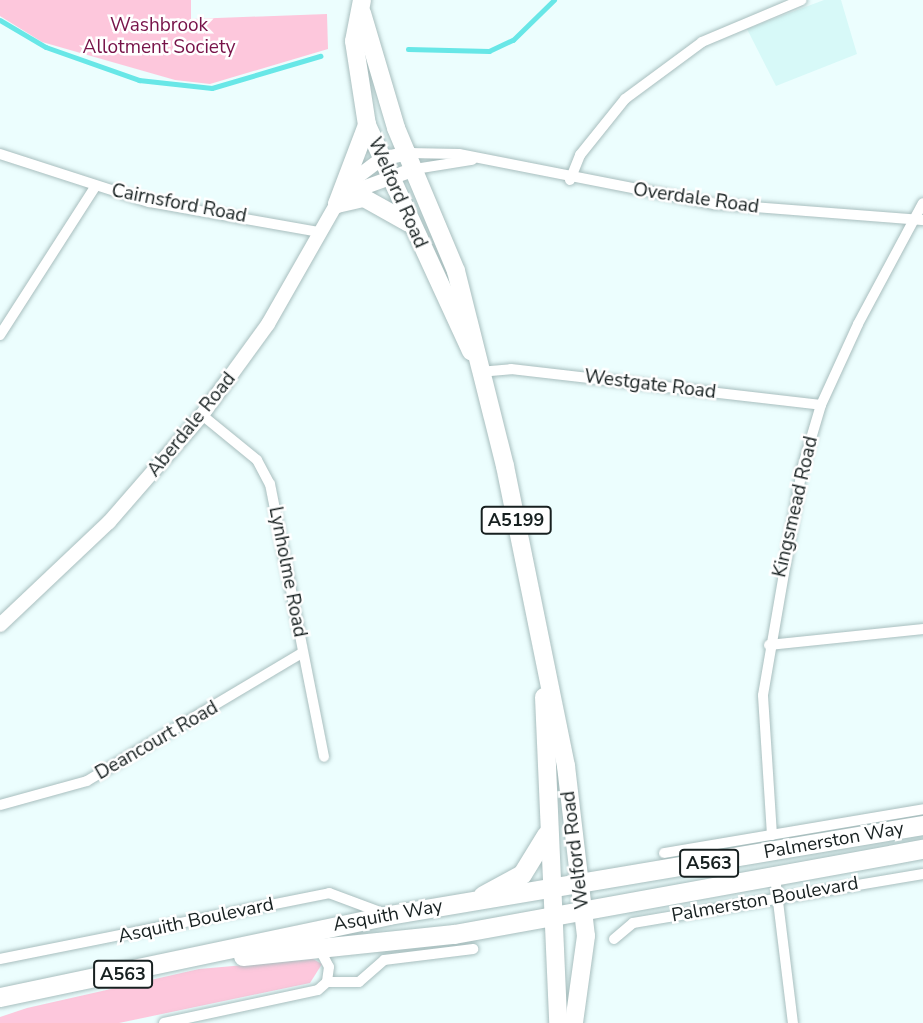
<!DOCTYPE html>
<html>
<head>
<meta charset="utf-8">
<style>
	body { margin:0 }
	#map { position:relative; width:923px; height:1023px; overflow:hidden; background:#ecfefe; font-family:"Nunito Sans",sans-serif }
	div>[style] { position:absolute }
	.built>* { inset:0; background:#d7f9f8 }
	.green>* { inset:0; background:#fdc7dc }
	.stream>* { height:4.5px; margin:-2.25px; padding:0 2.25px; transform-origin:2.25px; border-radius:2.25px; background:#68e7e7 }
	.roads { filter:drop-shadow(0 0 2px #a8bebe) drop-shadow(0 0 2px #a8bebe) }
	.minor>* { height:10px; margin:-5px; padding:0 5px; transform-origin:5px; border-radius:5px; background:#fff }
	.tertiary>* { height:14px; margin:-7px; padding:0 7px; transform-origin:7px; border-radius:7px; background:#fff }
	.primary>* { height:18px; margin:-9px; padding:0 9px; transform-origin:9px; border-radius:9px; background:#fff }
	.trunk>* { height:19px; margin:-9.5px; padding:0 9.5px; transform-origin:9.5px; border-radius:9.5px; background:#fff }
	span { translate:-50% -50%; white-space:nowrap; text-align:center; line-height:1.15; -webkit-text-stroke:5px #fff; paint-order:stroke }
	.shield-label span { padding:2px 5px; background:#fff; border:2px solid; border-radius:5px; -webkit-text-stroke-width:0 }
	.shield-label { font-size:18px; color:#172020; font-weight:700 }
	.park-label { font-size:19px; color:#771349 }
	.street-label { font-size:19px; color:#172020 }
</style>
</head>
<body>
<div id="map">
	<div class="built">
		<div style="clip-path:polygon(824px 0,841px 0,857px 54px,776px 86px,747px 29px)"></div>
	</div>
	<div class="green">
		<div style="clip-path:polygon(0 0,191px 0,191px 19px,327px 14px,328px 49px,210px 84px,175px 80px,42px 42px,0 16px)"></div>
		<div style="clip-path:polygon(313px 959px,322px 964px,310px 983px,119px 1023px,0 1023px,0 1017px,27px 1008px,199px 969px)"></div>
	</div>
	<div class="stream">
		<div style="left:0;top:20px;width:53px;rotate:30.4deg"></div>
		<div style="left:46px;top:47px;width:99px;rotate:19.5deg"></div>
		<div style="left:139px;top:80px;width:73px;rotate:6.3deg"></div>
		<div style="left:212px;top:88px;width:113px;rotate:-16.5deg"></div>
		<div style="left:408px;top:49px;width:81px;rotate:1.4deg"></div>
		<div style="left:489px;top:51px;width:26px;rotate:-25deg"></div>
		<div style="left:513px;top:40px;width:57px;rotate:-44.3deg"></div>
	</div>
	<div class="roads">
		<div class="minor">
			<div style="left:409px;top:153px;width:50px;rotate:1.1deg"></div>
			<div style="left:459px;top:154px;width:261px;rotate:11.1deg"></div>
			<div style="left:715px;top:204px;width:209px;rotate:4.4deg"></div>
			<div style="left:0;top:154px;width:157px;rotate:17.9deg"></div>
			<div style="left:149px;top:202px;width:174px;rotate:10deg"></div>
			<div style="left:415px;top:169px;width:58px;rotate:-9deg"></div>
			<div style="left:570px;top:180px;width:27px;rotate:-68deg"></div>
			<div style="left:580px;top:155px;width:72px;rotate:-51.2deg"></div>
			<div style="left:625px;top:99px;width:96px;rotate:-36.5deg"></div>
			<div style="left:702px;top:42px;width:108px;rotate:-22.8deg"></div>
			<div style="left:0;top:335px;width:176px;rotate:-57.3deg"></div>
			<div style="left:479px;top:372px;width:32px;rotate:-5deg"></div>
			<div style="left:511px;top:369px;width:312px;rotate:6.6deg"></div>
			<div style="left:202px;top:415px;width:71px;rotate:39.3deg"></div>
			<div style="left:257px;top:460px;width:27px;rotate:62deg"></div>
			<div style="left:270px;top:484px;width:278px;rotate:78.8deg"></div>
			<div style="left:769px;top:645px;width:155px;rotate:-5.9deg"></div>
			<div style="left:0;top:805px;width:90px;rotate:-15.4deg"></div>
			<div style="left:87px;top:781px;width:250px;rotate:-30.8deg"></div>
			<div style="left:772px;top:835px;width:140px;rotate:-93.7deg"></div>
			<div style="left:763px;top:695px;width:229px;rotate:-80.2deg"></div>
			<div style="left:802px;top:469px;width:67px;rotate:-73.5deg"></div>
			<div style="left:821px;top:405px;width:89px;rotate:-65.4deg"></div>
			<div style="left:858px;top:324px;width:137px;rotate:-61.8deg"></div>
			<div style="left:664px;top:853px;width:263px;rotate:-9.6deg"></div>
			<div style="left:775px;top:877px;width:147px;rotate:83deg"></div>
			<div style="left:614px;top:939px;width:25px;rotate:-40deg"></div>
			<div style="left:633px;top:923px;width:294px;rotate:-9.6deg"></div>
			<div style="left:320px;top:950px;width:19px;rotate:62deg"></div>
			<div style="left:329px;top:967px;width:15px;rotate:98deg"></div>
			<div style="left:0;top:959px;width:336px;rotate:-11.3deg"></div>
			<div style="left:329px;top:893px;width:63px;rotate:20.4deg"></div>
			<div style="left:164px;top:1023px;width:157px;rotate:-12.1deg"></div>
			<div style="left:318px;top:990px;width:12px;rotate:-42deg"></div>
			<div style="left:327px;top:982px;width:32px"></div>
			<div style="left:359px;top:982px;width:33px;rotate:-41deg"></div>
			<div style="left:384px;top:960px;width:90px;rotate:-7deg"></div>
		</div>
		<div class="tertiary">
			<div style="left:346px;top:194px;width:73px;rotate:-19.9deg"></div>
			<div style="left:0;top:625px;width:150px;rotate:-43.4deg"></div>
			<div style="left:109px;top:522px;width:142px;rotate:-49deg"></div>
			<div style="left:202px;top:415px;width:112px;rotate:-54deg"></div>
			<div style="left:268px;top:324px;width:161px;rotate:-60.3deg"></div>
			<div style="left:348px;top:184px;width:41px;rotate:-37.1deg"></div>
			<div style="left:381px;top:159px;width:29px;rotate:-12deg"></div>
		</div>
		<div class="primary">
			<div style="left:362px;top:0;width:42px;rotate:101deg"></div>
			<div style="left:354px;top:41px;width:85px;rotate:81.2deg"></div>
			<div style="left:367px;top:125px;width:249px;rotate:65.3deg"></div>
			<div style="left:362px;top:13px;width:120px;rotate:73.5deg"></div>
			<div style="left:396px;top:128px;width:155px;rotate:67.2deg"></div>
			<div style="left:456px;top:271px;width:201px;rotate:75.9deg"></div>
			<div style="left:505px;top:466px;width:306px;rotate:78.5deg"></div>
			<div style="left:566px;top:766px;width:171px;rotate:83.3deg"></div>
			<div style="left:586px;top:936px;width:88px;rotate:97.9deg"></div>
			<div style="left:337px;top:204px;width:85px;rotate:-69.2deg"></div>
			<div style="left:337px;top:204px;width:28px;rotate:-13deg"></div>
			<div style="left:364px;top:198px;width:51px;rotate:29.1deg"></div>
			<div style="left:544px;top:697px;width:326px;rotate:87.5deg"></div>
		</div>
		<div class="trunk">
			<div style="left:483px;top:895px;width:44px;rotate:-28.3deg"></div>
			<div style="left:522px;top:874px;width:46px;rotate:-58.4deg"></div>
			<div style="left:243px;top:956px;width:212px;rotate:-6deg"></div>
			<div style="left:454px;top:934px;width:477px;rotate:-10.3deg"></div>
			<div style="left:0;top:997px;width:398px;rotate:-11.9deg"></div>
			<div style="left:389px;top:915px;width:542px;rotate:-9.57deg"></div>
		</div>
	</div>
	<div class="shield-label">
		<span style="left:516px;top:520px">A5199</span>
		<span style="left:709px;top:863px">A563</span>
		<span style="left:123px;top:974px">A563</span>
	</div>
	<div class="park-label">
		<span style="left:159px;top:37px">Washbrook<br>Allotment Society</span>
	</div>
	<div class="street-label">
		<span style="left:397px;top:193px;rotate:66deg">Welford Road</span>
		<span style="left:696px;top:199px;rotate:8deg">Overdale Road</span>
		<span style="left:179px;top:204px;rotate:11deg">Cairnsford Road</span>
		<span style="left:650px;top:385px;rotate:7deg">Westgate Road</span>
		<span style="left:192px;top:425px;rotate:-51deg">Aberdale Road</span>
		<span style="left:796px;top:507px;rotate:-77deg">Kingsmead Road</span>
		<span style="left:287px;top:572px;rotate:79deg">Lynholme Road</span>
		<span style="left:157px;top:741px;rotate:-30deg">Deancourt Road</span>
		<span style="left:834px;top:841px;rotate:-10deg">Palmerston Way</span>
		<span style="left:576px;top:850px;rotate:-97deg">Welford Road</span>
		<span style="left:765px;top:900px;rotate:-10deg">Palmerston Boulevard</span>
		<span style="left:388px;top:916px;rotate:-10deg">Asquith Way</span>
		<span style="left:196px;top:921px;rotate:-12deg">Asquith Boulevard</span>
	</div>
</div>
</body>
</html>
